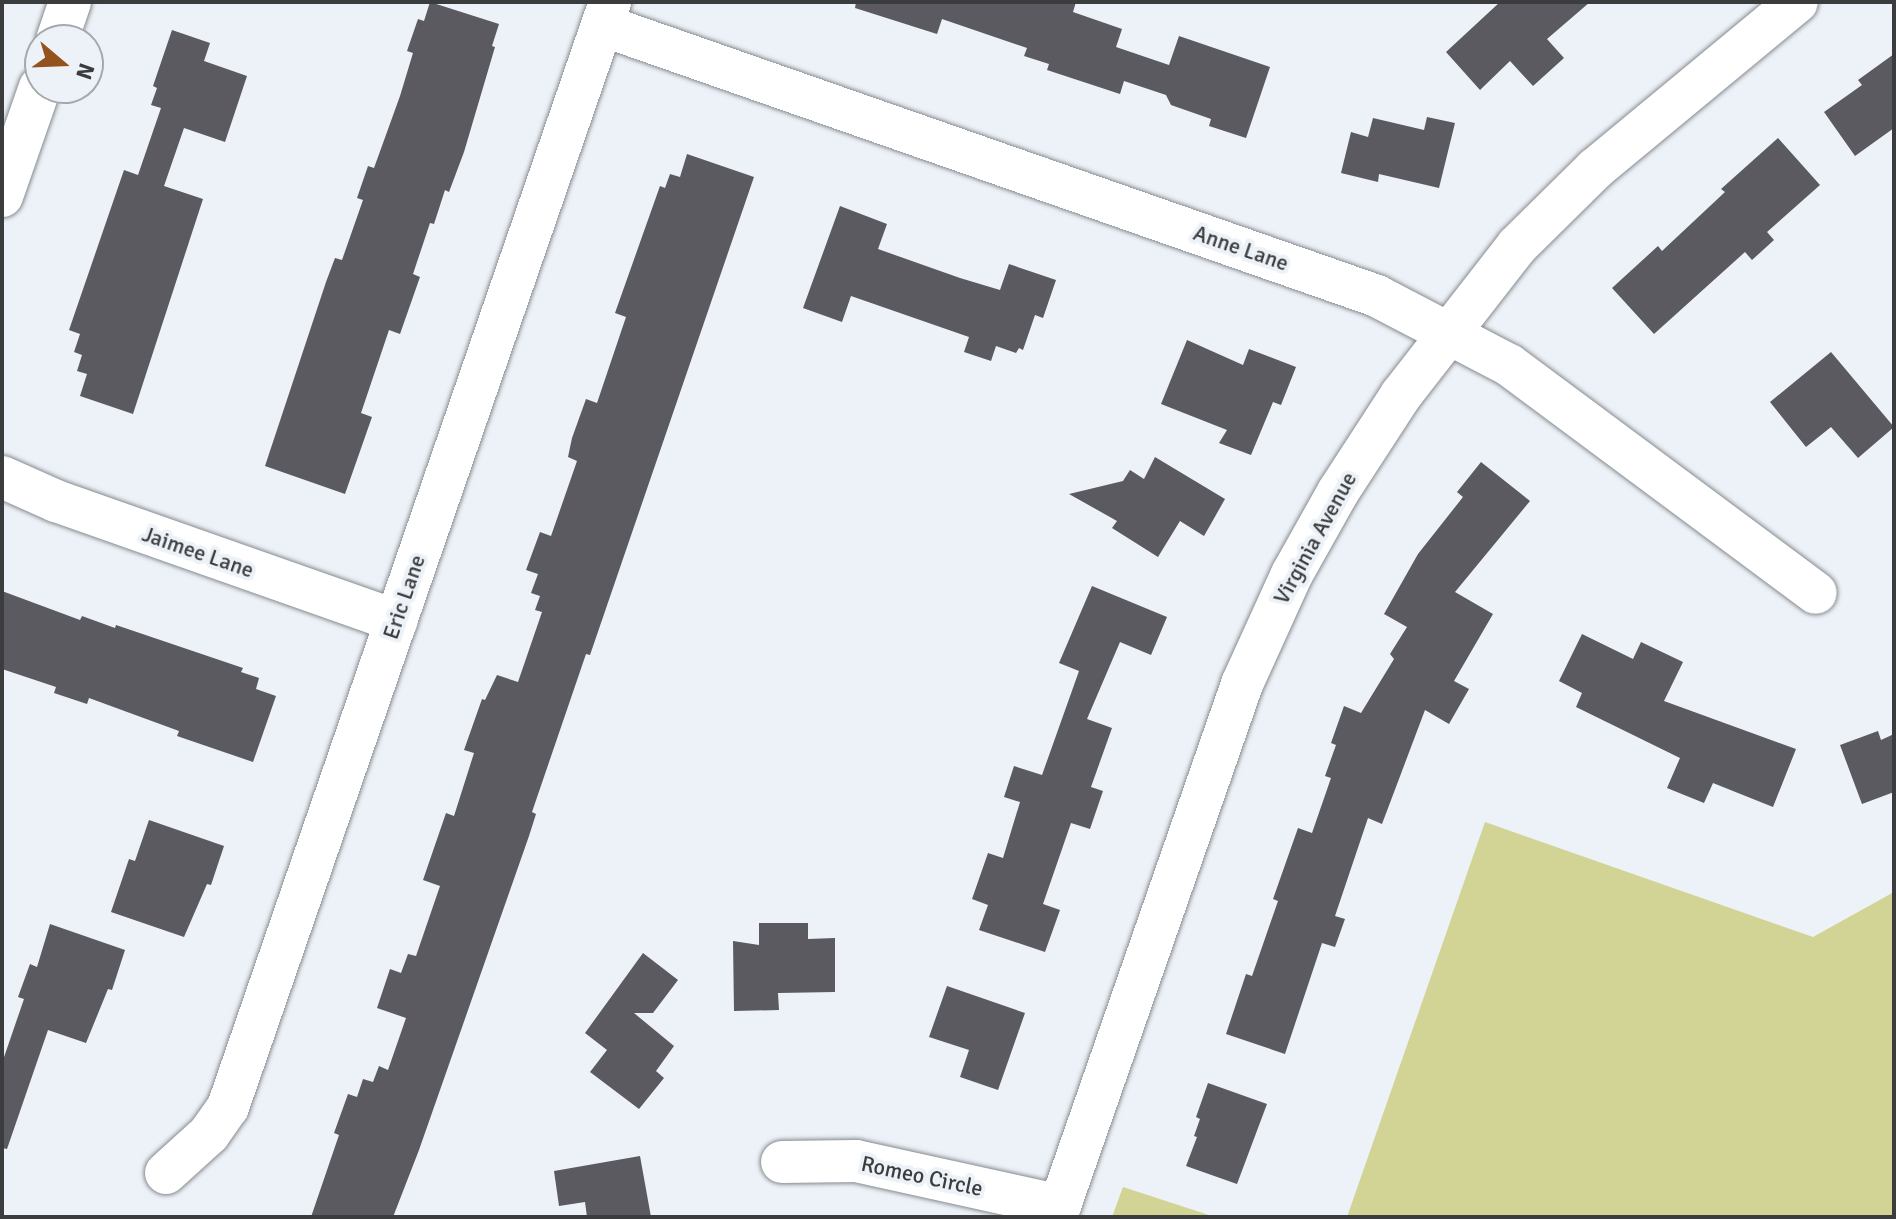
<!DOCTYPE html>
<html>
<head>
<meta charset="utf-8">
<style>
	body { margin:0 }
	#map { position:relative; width:1896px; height:1219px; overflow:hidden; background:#ecf2f7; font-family:Signika,sans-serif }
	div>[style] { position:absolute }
	.green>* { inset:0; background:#d1d494 }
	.building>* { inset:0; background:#5a5a60 }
	.roads { filter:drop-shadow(0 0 2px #868b90) drop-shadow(0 0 2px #868b90) }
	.minor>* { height:42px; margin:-21px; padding:0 21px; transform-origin:21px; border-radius:21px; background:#fff }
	span { translate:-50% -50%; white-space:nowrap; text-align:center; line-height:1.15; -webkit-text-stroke:8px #ecf2f7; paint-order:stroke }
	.street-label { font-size:22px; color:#3a3c3e }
	.frame { position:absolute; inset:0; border:4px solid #3a3c3e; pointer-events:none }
	.north { position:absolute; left:24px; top:24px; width:80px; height:80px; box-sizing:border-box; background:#ecf2f7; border:2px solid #a5a9ad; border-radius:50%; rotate:109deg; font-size:22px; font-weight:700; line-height:32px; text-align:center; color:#3a3c3e }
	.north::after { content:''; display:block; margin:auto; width:28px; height:36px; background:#94521f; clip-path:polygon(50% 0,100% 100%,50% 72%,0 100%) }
</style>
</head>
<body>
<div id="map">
	<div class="green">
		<div style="clip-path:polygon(1485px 822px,1813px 937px,1894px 892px,1894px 1217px,1347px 1217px)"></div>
		<div style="clip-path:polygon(1123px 1187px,1215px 1217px,1112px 1217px)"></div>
	</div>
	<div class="building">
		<div style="clip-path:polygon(430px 2px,499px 24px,492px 46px,495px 47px,464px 152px,449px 192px,445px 190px,434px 224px,430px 223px,413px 274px,420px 277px,400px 334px,389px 330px,361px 413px,372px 417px,345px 494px,265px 466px,326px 282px,335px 258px,342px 260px,363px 200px,357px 198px,368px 166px,374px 168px,400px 96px,413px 53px,407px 51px,418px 19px,424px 21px)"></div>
		<div style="clip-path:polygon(856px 2px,1076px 2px,1073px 12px,1122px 29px,1116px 47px,1169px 65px,1179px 36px,1270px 67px,1246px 138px,1209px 126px,1211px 119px,1171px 105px,1166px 95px,1124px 81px,1120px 94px,1047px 70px,1049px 64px,1024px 56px,1027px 48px,942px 19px,937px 34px,855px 8px)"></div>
		<div style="clip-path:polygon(1500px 2px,1590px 2px,1547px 39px,1564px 58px,1533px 86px,1510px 61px,1480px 90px,1446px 52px)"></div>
		<div style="clip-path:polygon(172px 30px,210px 43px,204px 61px,247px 76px,225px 142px,184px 128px,164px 186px,203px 199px,133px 414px,80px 396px,87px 374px,77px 371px,82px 355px,74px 352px,80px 334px,69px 330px,124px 170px,138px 175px,161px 108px,151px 105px,157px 88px,153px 86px)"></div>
		<div style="clip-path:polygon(1894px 54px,1894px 128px,1855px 156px,1824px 112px,1862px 85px,1858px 80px)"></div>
		<div style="clip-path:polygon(1427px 117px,1455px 123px,1439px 188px,1379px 174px,1378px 182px,1341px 173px,1351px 132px,1368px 137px,1373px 118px,1424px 130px)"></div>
		<div style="clip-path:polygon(1778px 138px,1820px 185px,1767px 232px,1774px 240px,1752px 260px,1745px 252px,1654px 334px,1612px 288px,1658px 246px,1662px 251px,1725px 192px,1721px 189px)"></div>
		<div style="clip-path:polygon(687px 154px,754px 177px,590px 655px,586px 654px,532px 812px,536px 814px,529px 836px,419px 1150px,393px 1217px,311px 1217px,339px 1135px,334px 1133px,348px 1094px,357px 1097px,363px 1079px,373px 1082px,379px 1066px,388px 1070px,406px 1018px,377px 1008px,390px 969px,401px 973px,408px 954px,416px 956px,440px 886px,423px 880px,446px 813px,454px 816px,474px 753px,464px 750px,482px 699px,485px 700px,497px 675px,518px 682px,542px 612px,535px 610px,540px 596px,531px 593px,538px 574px,526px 570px,540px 532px,551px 536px,577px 461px,568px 457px,572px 438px,586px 399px,597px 403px,626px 317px,615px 313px,660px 186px,665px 188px,670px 174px,680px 177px)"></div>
		<div style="clip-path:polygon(840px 206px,887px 224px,878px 249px,960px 278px,1000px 290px,1009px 264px,1056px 280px,1043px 318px,1035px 315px,1023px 350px,1019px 348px,1016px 353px,996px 346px,991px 361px,964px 352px,969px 337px,851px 296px,842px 322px,803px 308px)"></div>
		<div style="clip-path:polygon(1187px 340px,1243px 365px,1249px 349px,1296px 367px,1281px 405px,1273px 402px,1251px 455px,1219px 443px,1227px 430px,1161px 404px)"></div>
		<div style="clip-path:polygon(1831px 352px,1894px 427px,1858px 458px,1831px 427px,1806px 447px,1770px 402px)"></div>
		<div style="clip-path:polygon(1155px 457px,1225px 499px,1204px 536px,1180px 521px,1158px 557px,1112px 528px,1117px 521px,1069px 494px,1123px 481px,1130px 470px,1144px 479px)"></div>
		<div style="clip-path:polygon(1481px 462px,1530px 501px,1455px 592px,1493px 614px,1454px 681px,1469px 689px,1449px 724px,1425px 710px,1382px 824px,1368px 818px,1335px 916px,1345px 919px,1335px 947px,1322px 943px,1285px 1054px,1226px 1034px,1246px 974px,1252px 976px,1278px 901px,1273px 899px,1298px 828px,1312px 833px,1331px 778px,1325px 776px,1336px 745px,1331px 743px,1344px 706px,1361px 713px,1394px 659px,1390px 654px,1407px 627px,1384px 614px,1418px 554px,1463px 497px,1457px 492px)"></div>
		<div style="clip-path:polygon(1092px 586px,1167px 617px,1151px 655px,1120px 642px,1087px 719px,1112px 728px,1091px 787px,1103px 791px,1090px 829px,1071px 823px,1043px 904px,1060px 910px,1045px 952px,979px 930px,988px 905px,972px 899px,988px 853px,1003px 858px,1020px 802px,1004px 797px,1014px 766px,1042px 775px,1079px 671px,1059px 663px)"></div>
		<div style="clip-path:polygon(2px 591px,80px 620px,82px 616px,115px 628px,116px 625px,243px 668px,241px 672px,259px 678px,256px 689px,276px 696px,253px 762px,177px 736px,179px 731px,89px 698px,87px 704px,54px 693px,56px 687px,2px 669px)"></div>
		<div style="clip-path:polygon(1582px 634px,1633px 659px,1641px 642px,1683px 662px,1664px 701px,1796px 749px,1773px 807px,1713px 783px,1704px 803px,1667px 788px,1680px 758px,1576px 707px,1582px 693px,1559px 681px)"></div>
		<div style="clip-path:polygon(1878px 731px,1881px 740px,1894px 734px,1894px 792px,1862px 804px,1840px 745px)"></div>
		<div style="clip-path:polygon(149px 820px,224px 846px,211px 885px,207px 884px,184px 937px,111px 912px,129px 859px,135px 861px)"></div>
		<div style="clip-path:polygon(759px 923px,808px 923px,808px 939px,835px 938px,835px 992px,778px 993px,779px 1010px,734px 1011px,733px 941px,759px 945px)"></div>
		<div style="clip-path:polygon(50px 924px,125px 950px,112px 990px,108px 989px,86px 1043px,48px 1030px,7px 1149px,2px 1148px,2px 1063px,24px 999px,18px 997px,30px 964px,37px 967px)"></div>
		<div style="clip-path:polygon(643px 953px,678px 980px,653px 1013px,634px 1013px,674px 1046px,656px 1071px,664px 1078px,639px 1109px,590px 1072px,607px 1050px,585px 1033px)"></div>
		<div style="clip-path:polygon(947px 986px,1025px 1013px,998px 1090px,960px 1077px,969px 1050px,929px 1037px)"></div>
		<div style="clip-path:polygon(1208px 1083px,1267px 1104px,1237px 1184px,1186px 1166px,1197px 1137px,1194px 1136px,1200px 1119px,1196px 1117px)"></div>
		<div style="clip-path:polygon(640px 1156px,651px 1217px,587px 1217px,585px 1202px,559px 1206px,554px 1171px)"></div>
	</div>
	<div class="roads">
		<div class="minor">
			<div style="left:602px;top:25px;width:821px;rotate:19.27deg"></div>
			<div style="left:1377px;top:296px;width:149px;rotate:27.6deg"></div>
			<div style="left:1509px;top:365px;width:382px;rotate:36.6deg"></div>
			<div style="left:57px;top:40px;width:40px;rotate:-71.1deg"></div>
			<div style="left:2px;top:196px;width:115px;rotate:-70.8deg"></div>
			<div style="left:2px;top:477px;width:59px;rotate:24deg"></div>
			<div style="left:56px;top:501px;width:361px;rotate:19.4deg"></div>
			<div style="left:782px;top:1162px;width:74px;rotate:-0.8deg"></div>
			<div style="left:856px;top:1161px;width:209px;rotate:12.4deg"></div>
			<div style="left:166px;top:1173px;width:58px;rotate:-42.2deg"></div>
			<div style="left:209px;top:1134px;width:33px;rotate:-55deg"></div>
			<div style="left:228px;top:1107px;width:1169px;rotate:-70.93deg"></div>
			<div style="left:1056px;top:1217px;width:565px;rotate:-70.76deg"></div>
			<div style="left:1242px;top:684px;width:121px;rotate:-65.6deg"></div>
			<div style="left:1292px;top:574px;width:94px;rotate:-60.7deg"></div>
			<div style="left:1338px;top:492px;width:116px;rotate:-57deg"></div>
			<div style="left:1401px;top:395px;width:189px;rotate:-52.1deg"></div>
			<div style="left:1517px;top:246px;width:110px;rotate:-44.6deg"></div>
			<div style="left:1595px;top:169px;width:262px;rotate:-39.6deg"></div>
		</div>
	</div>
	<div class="street-label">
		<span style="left:1241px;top:248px;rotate:19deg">Anne Lane</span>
		<span style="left:1315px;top:538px;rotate:-61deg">Virginia Avenue</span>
		<span style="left:198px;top:552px;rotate:19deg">Jaimee Lane</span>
		<span style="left:404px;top:597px;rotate:-71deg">Eric Lane</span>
		<span style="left:922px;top:1176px;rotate:12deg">Romeo Circle</span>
	</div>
	<div class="frame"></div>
	<div class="north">N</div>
</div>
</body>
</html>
